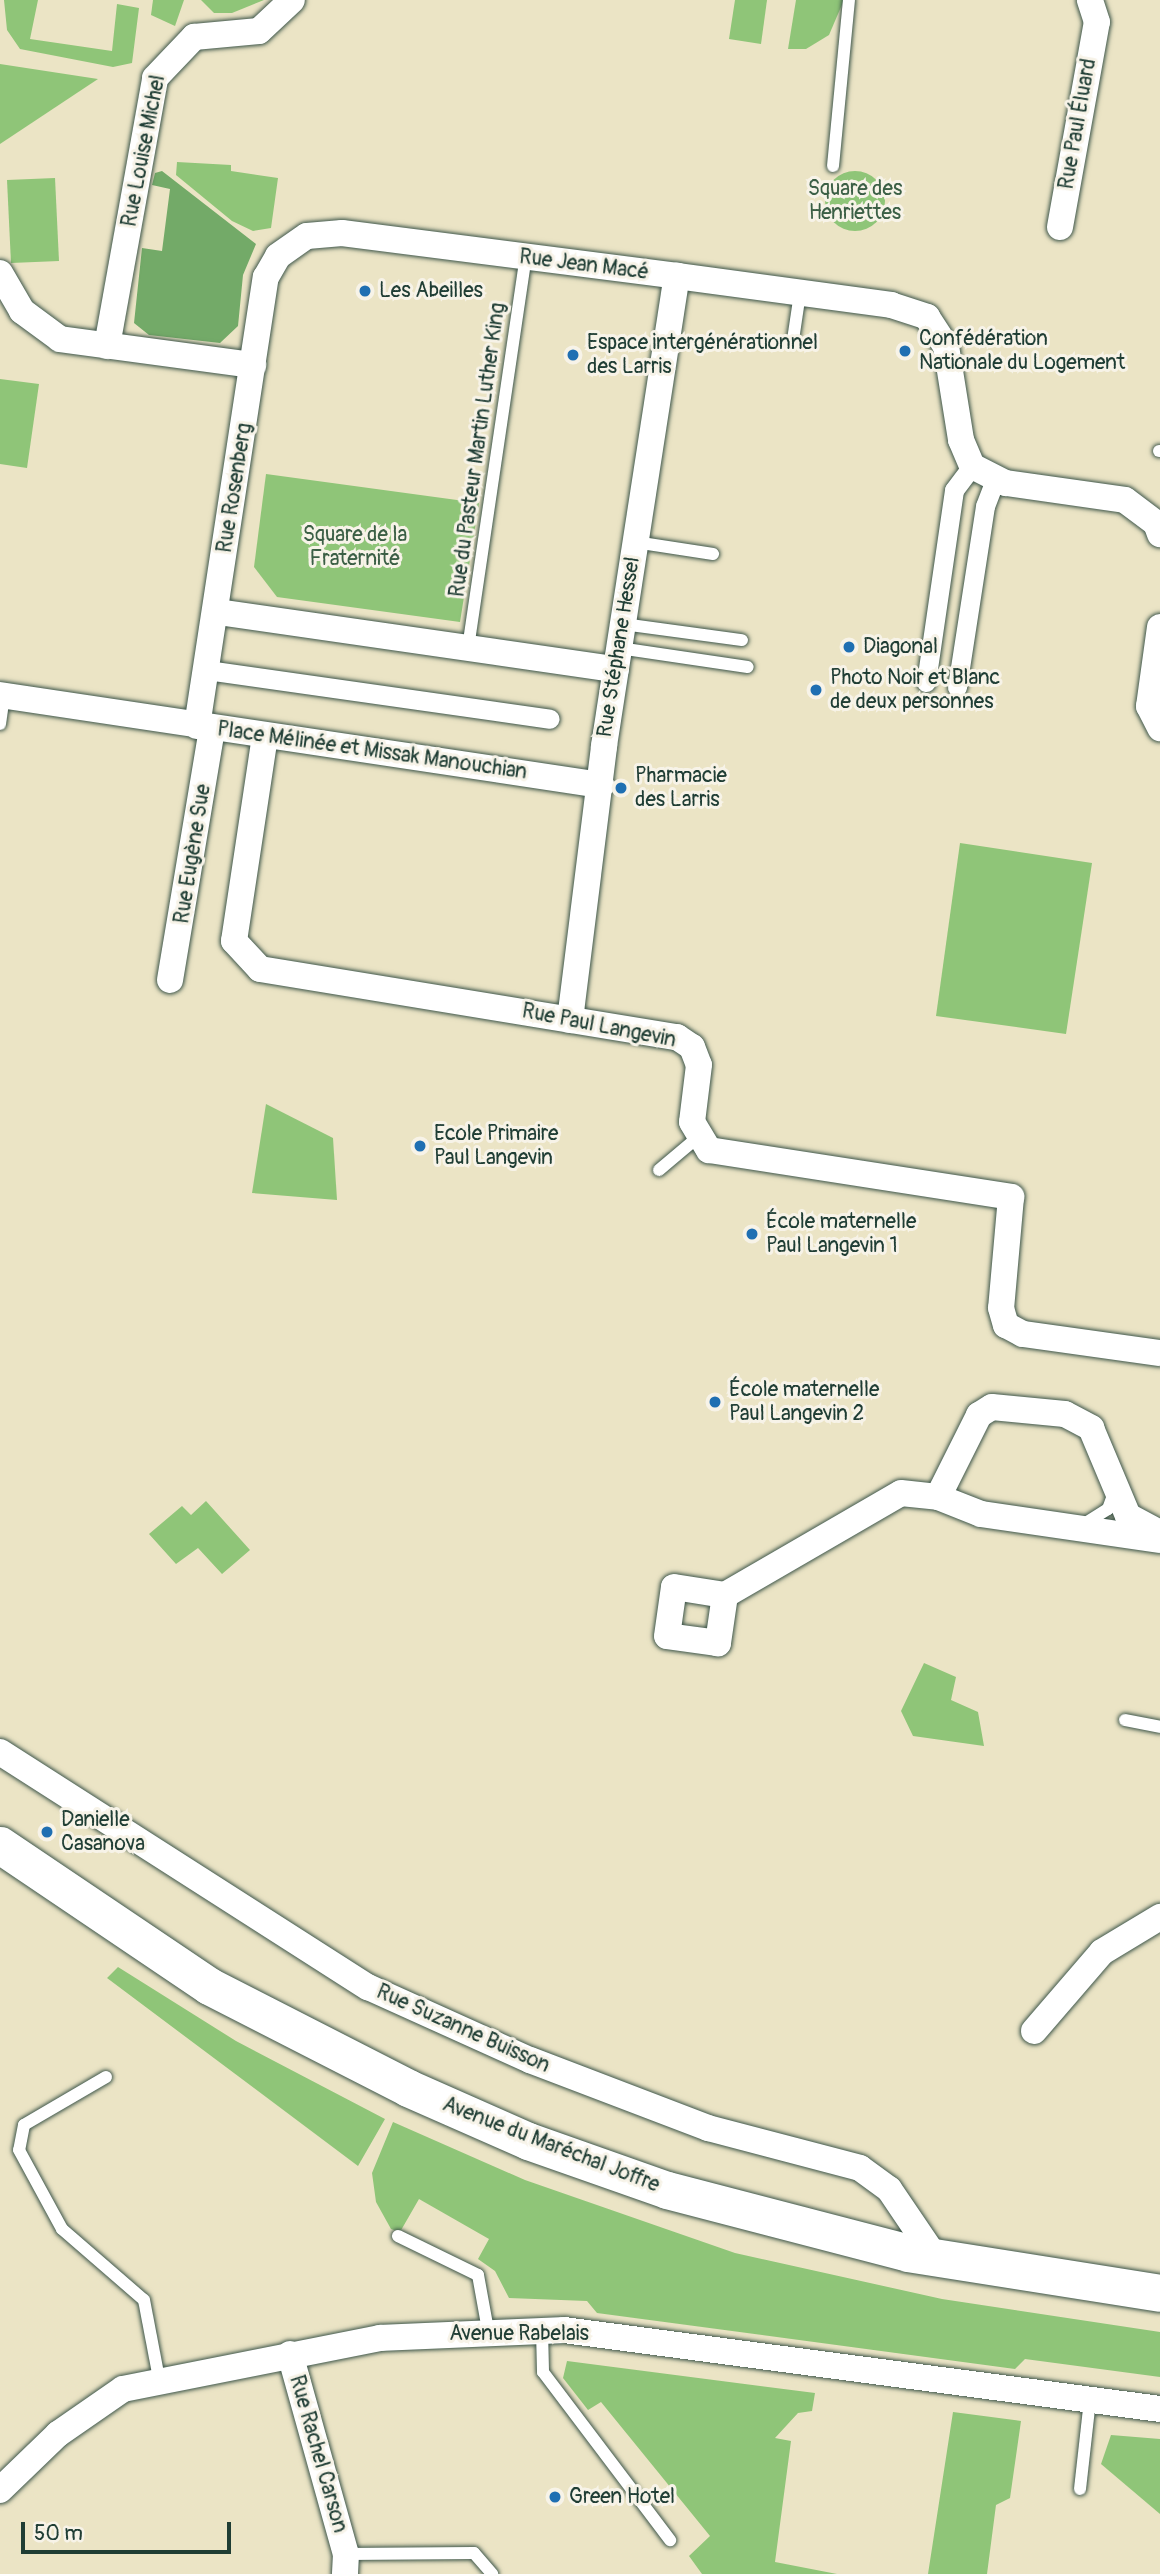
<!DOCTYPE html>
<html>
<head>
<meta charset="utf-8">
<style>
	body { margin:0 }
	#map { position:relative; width:1160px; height:2574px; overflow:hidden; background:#ebe4c5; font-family:Pangolin,sans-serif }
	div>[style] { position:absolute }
	.green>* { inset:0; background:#8fc578 }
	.round { border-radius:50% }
	.forest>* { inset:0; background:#73aa68 }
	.roads { filter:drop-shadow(0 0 2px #3e564a) drop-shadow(0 0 2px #3e564a) }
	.service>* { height:12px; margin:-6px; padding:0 6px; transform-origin:6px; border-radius:6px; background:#fff }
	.pedestrian>* { height:19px; margin:-9.5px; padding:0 9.5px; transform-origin:9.5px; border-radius:9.5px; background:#fff }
	.minor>* { height:26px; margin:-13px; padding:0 13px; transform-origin:13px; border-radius:13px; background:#fff }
	.secondary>* { height:37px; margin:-18.5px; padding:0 18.5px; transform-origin:18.5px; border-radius:18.5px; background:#fff }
	.dots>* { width:19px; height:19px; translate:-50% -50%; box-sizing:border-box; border:4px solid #f7f3e8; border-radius:50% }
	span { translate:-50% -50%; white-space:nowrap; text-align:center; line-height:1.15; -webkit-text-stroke:6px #f7f3e8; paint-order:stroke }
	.street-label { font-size:21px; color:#1f3d34 }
	.park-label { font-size:21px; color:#3b5f45 }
	.poi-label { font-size:21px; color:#1f3d34 }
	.left { translate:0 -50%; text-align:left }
	.scale { position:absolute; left:21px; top:2522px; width:210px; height:32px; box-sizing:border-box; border:4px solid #1f3d34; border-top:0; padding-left:9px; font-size:21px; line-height:24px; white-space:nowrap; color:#1f3d34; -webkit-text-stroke:5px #f7f3e8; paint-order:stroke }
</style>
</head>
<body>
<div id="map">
	<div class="green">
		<div style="clip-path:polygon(4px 0,38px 0,30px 39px,112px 51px,117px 4px,139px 8px,132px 63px,113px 67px,20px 49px,7px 30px)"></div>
		<div style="clip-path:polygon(153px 0,184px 0,175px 26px,151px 15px)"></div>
		<div style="clip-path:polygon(201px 0,264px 0,232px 13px,214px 13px)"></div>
		<div style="clip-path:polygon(735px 0,767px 0,761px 44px,729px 39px)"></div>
		<div style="clip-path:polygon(796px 0,844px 0,829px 35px,806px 49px,788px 49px)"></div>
		<div style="clip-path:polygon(0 64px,98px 79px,0 144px)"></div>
		<div style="clip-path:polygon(177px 162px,231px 165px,231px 171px,278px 178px,271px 228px,253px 231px,232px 221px,176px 175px)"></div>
		<div class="round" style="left:825px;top:171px;width:60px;height:60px"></div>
		<div style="clip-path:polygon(55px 178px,59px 261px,11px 263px,7px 180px)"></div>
		<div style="clip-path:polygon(0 379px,39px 384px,27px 468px,0 464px)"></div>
		<div style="clip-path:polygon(266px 474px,479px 503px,460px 622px,277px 597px,254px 567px)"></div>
		<div style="clip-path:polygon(960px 843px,1092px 863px,1066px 1034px,936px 1016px)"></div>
		<div style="clip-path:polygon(266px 1104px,333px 1138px,337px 1200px,252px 1193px)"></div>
		<div style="clip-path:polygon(206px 1501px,250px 1550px,222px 1574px,198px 1548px,176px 1564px,149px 1534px,182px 1506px,191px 1515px)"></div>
		<div style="clip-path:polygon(924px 1663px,956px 1677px,951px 1700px,978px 1712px,984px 1746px,913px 1736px,901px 1711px)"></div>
		<div style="clip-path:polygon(118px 1967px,236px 2041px,385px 2119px,358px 2166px,107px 1978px)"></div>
		<div style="clip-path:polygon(393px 2122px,525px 2180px,735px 2253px,942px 2299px,1160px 2332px,1160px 2377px,1025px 2359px,1015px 2369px,597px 2313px,587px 2301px,509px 2298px,495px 2271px,478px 2259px,489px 2239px,419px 2199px,400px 2232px,391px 2229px,376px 2202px,372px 2173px)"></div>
		<div style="clip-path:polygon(567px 2361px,815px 2393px,812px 2411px,798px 2413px,775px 2438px,791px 2441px,775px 2562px,837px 2574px,702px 2574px,689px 2556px,710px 2536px,601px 2402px,588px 2410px,563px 2378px)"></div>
		<div style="clip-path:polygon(953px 2412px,1021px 2421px,1010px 2498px,996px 2505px,987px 2574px,928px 2574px)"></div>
		<div style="clip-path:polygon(1111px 2435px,1160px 2439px,1160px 2514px,1101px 2464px)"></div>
	</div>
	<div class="forest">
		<div style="clip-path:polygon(162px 171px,256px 244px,243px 275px,238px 326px,220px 343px,149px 335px,134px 323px,142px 248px,162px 251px,170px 189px,152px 185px,155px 173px)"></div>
	</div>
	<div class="roads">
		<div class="service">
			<div style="left:833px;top:166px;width:167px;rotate:-84.5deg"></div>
			<div style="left:793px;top:340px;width:48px;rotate:-81.5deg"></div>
			<div style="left:1159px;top:451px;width:1px"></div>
			<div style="left:635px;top:542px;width:79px;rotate:8.7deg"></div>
			<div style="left:623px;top:624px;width:120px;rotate:7.7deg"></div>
			<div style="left:468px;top:648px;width:395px;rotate:-81.6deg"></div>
			<div style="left:619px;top:648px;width:130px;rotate:8.4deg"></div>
			<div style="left:0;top:724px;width:29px;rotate:-82deg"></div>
			<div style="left:659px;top:1170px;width:50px;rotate:-40.1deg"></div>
			<div style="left:1084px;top:1524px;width:28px;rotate:-32deg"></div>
			<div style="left:1108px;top:1509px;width:20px;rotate:-70deg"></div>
			<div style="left:1125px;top:1720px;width:36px;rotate:11deg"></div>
			<div style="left:106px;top:2077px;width:95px;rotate:149.7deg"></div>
			<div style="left:24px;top:2125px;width:25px;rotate:101deg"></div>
			<div style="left:19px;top:2150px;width:90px;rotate:61.4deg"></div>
			<div style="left:62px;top:2229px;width:108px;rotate:40.9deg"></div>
			<div style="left:144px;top:2300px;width:80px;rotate:79.2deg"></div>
			<div style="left:398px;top:2236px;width:89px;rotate:26deg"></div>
			<div style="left:478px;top:2275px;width:56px;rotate:79.7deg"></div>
			<div style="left:542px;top:2330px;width:42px;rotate:88.6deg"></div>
			<div style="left:543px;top:2372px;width:211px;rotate:52.9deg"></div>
			<div style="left:1080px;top:2489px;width:90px;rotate:-83.6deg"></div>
			<div style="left:346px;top:2554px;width:128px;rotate:-0.4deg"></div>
			<div style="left:474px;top:2553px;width:28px;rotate:49deg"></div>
		</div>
		<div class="pedestrian">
			<div style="left:207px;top:670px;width:346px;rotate:8.1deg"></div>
			<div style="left:926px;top:682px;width:194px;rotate:-81.7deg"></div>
			<div style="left:954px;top:490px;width:30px;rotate:-53deg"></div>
			<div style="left:957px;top:687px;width:183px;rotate:-81.2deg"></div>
			<div style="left:985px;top:506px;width:30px;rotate:-69deg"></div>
		</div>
		<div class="minor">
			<div style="left:1060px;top:227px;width:208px;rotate:-79.8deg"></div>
			<div style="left:1097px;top:22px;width:23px;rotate:-108deg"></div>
			<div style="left:0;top:273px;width:44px;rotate:59.9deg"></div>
			<div style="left:22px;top:311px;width:47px;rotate:36.4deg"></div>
			<div style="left:60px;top:339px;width:195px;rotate:7.7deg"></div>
			<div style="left:107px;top:346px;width:272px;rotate:-79.8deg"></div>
			<div style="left:155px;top:78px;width:57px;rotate:-46.4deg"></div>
			<div style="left:194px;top:37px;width:65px;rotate:-5.3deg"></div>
			<div style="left:259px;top:31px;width:45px;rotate:-43.2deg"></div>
			<div style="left:218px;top:612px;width:402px;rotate:8.2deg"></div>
			<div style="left:1160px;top:627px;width:80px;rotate:97.9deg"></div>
			<div style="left:1149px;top:706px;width:25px;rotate:63deg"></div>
			<div style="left:0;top:695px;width:608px;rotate:8.52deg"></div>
			<div style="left:197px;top:726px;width:454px;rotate:-81.3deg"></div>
			<div style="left:266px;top:277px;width:24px;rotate:-60deg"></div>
			<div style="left:278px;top:256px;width:35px;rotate:-35deg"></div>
			<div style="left:307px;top:236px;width:35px;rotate:-5deg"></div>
			<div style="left:342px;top:233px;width:338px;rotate:7.3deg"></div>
			<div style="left:677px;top:276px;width:216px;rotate:7.7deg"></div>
			<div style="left:891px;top:305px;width:38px;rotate:18deg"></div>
			<div style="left:927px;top:317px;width:35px;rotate:57deg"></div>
			<div style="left:946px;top:346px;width:95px;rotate:80.9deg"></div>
			<div style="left:961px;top:440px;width:28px;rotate:67deg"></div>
			<div style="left:972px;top:466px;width:38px;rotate:27deg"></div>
			<div style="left:1006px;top:483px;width:120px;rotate:8.1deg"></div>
			<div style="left:1125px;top:500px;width:39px;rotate:37deg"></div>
			<div style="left:1156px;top:523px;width:12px;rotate:70deg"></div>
			<div style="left:265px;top:736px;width:207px;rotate:98.6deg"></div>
			<div style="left:234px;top:941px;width:38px;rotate:47deg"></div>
			<div style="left:260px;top:969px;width:423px;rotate:9.3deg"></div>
			<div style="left:677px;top:1037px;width:18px;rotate:34deg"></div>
			<div style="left:692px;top:1047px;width:19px;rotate:69deg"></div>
			<div style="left:699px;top:1065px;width:57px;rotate:97deg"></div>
			<div style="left:692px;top:1122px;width:33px;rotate:59deg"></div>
			<div style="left:709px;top:1150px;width:306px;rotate:8.8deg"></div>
			<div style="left:1011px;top:1197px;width:111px;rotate:95.1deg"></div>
			<div style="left:1001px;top:1308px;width:18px;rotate:74deg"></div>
			<div style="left:1006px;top:1325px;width:19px;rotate:28deg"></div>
			<div style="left:1023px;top:1334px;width:138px;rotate:7.9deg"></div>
			<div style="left:170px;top:980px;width:255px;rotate:-80.5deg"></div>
			<div style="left:570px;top:1020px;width:276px;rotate:-82.9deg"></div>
			<div style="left:604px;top:746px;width:476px;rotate:-81.2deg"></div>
			<div style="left:938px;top:1497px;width:92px;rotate:-63.4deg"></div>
			<div style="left:979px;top:1415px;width:15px;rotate:-32deg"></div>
			<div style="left:992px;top:1407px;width:73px;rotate:5.5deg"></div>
			<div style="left:1065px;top:1414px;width:30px;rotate:28deg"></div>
			<div style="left:1091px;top:1428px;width:95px;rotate:67.2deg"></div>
			<div style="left:1128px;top:1516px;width:36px;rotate:28deg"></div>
			<div style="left:725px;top:1595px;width:49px;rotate:98.3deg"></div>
			<div style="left:718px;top:1643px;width:51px;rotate:-172.2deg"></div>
			<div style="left:667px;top:1636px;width:49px;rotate:-81.9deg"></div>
			<div style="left:674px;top:1587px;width:52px;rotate:8.9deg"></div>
			<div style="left:725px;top:1595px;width:203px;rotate:-30.1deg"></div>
			<div style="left:901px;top:1493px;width:37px;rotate:6deg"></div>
			<div style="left:938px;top:1497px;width:46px;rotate:21.6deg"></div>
			<div style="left:981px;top:1514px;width:181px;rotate:8.3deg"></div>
			<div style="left:0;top:1752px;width:437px;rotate:32.6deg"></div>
			<div style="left:368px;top:1987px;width:178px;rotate:24.3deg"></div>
			<div style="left:530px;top:2060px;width:191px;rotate:20.9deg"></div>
			<div style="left:708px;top:2128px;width:157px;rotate:14.7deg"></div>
			<div style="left:860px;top:2168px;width:36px;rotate:36deg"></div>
			<div style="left:889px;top:2189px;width:82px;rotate:55.9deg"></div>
			<div style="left:1034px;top:2031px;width:104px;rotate:-49.3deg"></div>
			<div style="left:1102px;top:1952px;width:68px;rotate:-31.1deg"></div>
			<div style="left:290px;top:2354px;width:208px;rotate:74.4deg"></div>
			<div style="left:346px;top:2554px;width:20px;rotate:93deg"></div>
			<div style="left:0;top:2490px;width:81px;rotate:-44deg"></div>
			<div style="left:58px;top:2434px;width:79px;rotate:-34.7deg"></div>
			<div style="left:123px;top:2389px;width:262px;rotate:-11.2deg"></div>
			<div style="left:380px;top:2338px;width:184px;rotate:-2.5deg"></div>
			<div style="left:564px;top:2330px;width:601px;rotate:7.55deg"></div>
		</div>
		<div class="secondary">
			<div style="left:0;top:1845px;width:252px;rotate:34deg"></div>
			<div style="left:209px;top:1986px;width:224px;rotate:27.1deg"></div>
			<div style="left:408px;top:2088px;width:131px;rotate:23.8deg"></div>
			<div style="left:528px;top:2141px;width:147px;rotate:19.4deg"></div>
			<div style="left:667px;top:2190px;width:249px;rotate:14.6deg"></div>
			<div style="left:908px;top:2253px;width:255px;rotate:9deg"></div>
		</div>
	</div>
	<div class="dots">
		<div style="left:365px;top:291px;background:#1f6fb2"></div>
		<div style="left:905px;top:351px;background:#1f6fb2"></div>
		<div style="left:573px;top:355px;background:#1f6fb2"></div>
		<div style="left:849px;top:647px;background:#1f6fb2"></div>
		<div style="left:816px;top:690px;background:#1f6fb2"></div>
		<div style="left:621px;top:788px;background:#1f6fb2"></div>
		<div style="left:420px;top:1146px;background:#1f6fb2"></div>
		<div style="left:752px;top:1234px;background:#1f6fb2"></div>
		<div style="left:715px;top:1402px;background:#1f6fb2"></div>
		<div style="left:47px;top:1832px;background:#1f6fb2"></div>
		<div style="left:555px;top:2497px;background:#1f6fb2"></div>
	</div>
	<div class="street-label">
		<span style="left:1078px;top:124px;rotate:-80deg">Rue Paul Éluard</span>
		<span style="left:144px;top:151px;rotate:-79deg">Rue Louise Michel</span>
		<span style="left:584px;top:265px;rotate:7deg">Rue Jean Macé</span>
		<span style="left:478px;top:450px;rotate:-82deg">Rue du Pasteur Martin Luther King</span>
		<span style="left:235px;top:488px;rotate:-81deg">Rue Rosenberg</span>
		<span style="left:619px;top:647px;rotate:-81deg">Rue Stéphane Hessel</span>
		<span style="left:372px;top:751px;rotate:8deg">Place Mélinée et Missak Manouchian</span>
		<span style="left:193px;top:854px;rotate:-81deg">Rue Eugène Sue</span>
		<span style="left:599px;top:1026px;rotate:11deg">Rue Paul Langevin</span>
		<span style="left:463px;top:2029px;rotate:24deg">Rue Suzanne Buisson</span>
		<span style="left:551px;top:2145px;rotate:21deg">Avenue du Maréchal Joffre</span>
		<span style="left:519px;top:2334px">Avenue Rabelais</span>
		<span style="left:318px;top:2454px;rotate:74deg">Rue Rachel Carson</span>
	</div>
	<div class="park-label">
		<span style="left:855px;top:201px">Square des<br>Henriettes</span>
		<span style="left:355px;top:547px">Square de la<br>Fraternité</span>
	</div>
	<div class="poi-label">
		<span class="left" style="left:379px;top:291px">Les Abeilles</span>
		<span class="left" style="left:919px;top:351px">Confédération<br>Nationale du Logement</span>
		<span class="left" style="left:587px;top:355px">Espace intergénérationnel<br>des Larris</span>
		<span class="left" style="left:863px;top:647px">Diagonal</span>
		<span class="left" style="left:830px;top:690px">Photo Noir et Blanc<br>de deux personnes</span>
		<span class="left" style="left:635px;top:788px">Pharmacie<br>des Larris</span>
		<span class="left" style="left:434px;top:1146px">Ecole Primaire<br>Paul Langevin</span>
		<span class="left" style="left:766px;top:1234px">École maternelle<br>Paul Langevin 1</span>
		<span class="left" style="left:729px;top:1402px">École maternelle<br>Paul Langevin 2</span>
		<span class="left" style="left:61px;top:1832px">Danielle<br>Casanova</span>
		<span class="left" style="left:569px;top:2497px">Green Hotel</span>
	</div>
	<div class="scale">50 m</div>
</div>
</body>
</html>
